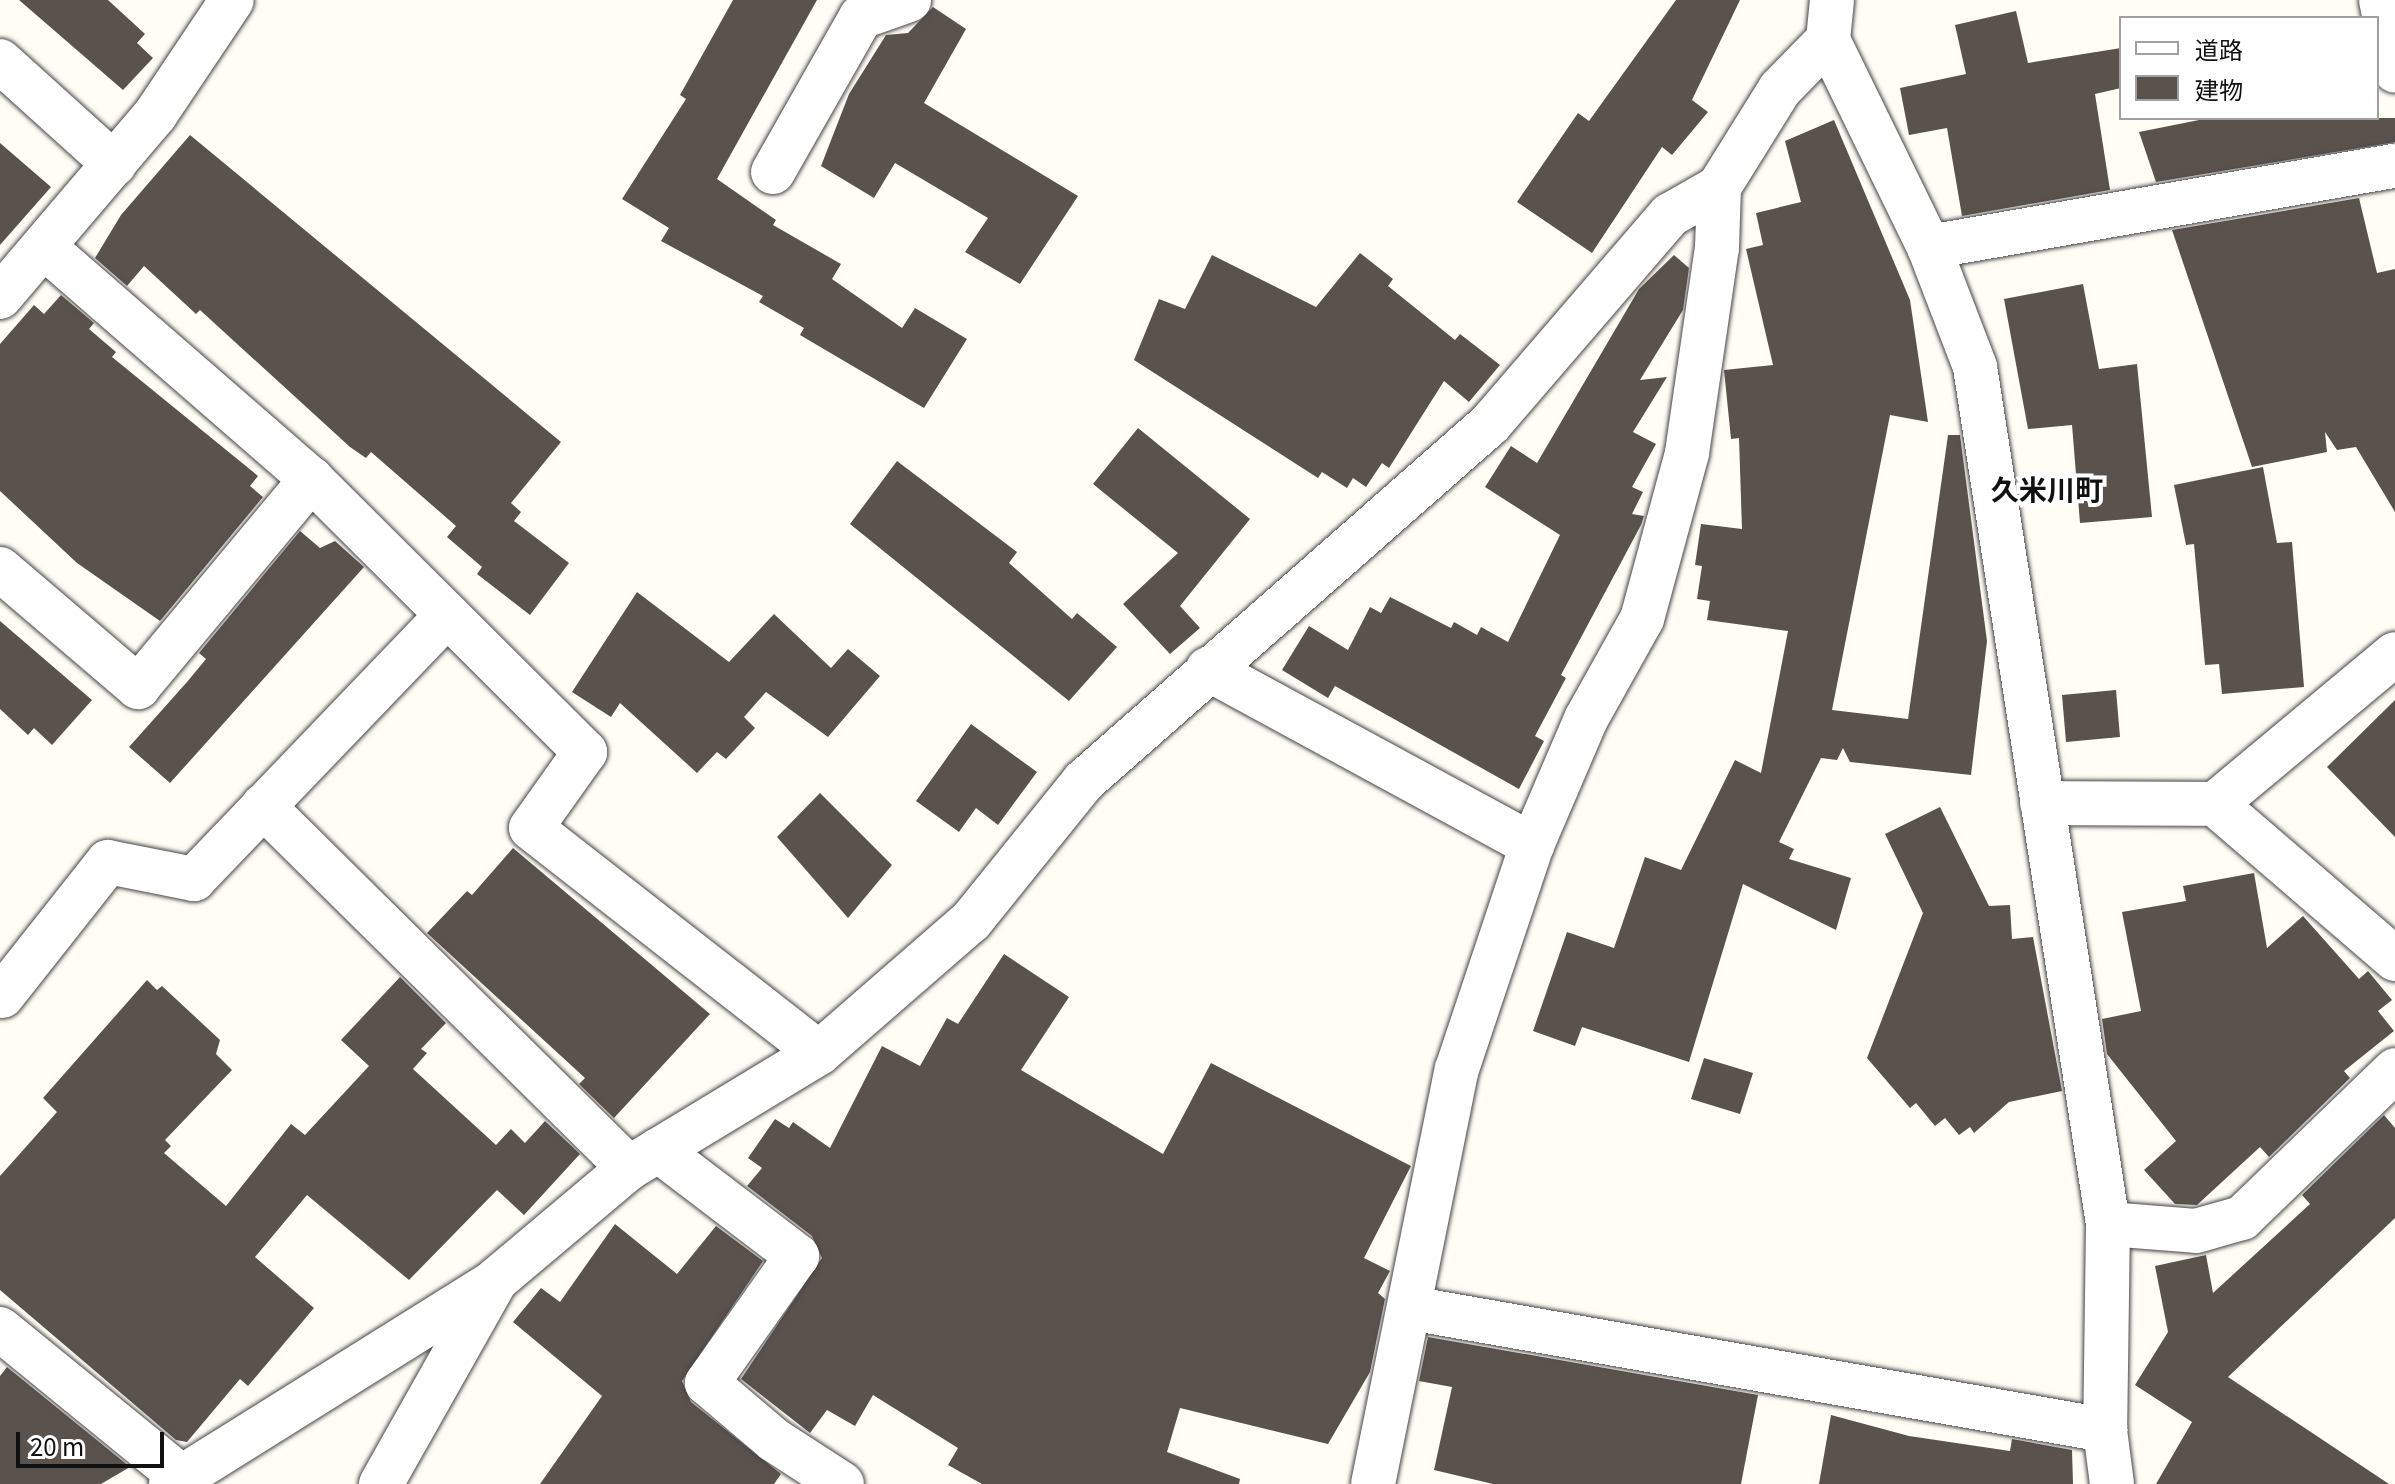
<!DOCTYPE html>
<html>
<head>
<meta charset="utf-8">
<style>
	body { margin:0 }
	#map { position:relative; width:2395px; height:1484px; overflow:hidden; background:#fffdf5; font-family:Georgia,"Noto Sans JP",serif }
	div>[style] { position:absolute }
	.building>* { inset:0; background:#5a524d }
	.roads { filter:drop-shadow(0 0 2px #444) drop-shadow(0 0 2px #444) }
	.minor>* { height:44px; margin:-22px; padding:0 22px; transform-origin:22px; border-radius:22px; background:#fff }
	span { translate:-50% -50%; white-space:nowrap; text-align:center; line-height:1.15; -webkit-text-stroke:8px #fff; paint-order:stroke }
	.quarter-label { font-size:28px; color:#111; font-weight:700 }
	.legend { position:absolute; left:2119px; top:16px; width:260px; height:104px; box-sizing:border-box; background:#fff; border:2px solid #a0a0a0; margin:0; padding:10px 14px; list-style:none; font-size:24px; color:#111 }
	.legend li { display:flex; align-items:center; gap:16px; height:40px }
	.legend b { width:40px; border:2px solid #a0a0a0 }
	.scale { position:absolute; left:16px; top:1432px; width:148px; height:36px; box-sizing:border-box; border:4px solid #111; border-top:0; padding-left:10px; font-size:24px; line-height:28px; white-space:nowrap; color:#111; -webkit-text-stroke:6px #fff; paint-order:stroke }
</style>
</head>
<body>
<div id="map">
	<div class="building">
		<div style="clip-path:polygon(19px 0,108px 0,145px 34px,137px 43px,153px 58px,123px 90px)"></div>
		<div style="clip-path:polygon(733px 0,817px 0,717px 179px,776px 220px,773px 225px,841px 264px,832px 279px,902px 328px,915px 308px,967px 339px,924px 408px,800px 335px,804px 328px,759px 302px,763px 296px,661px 241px,669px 228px,622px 199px,686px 99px,680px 95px)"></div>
		<div style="clip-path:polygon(1676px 0,1740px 0,1692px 100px,1708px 112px,1672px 155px,1662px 147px,1592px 253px,1517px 202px,1578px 113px,1589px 121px)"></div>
		<div style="clip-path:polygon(933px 7px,966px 29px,924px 103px,1078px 196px,1020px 284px,965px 252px,988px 218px,895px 163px,874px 198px,821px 166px,849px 94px,886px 35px,908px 33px)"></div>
		<div style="clip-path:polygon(2016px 11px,2028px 63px,2121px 48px,2121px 88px,2095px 94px,2110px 190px,1962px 216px,1947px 128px,1909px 135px,1900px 88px,1966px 74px,1955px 25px)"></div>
		<div style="clip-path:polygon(2209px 118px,2395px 118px,2395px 142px,2156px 182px,2139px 132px)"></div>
		<div style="clip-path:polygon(1834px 120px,1910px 300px,1928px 422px,1890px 415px,1832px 710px,1908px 719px,1948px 435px,1960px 435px,1987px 641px,1971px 775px,1850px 762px,1843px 748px,1837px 760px,1821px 758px,1779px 842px,1794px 849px,1789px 859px,1851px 878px,1836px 930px,1743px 884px,1689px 1062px,1582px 1027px,1575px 1046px,1533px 1031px,1567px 932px,1614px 948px,1645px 857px,1681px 870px,1735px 760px,1761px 773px,1788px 631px,1707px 620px,1710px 601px,1697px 599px,1702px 566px,1695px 565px,1701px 524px,1742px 529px,1739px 438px,1731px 439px,1724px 370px,1773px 365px,1746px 249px,1763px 245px,1756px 213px,1801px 202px,1785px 141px)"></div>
		<div style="clip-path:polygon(190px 135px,561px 442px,511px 503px,521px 512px,514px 521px,569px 563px,530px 615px,477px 574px,482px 567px,447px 537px,456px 526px,371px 452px,366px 458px,350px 447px,200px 310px,196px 314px,144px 266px,127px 286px,95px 258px,121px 215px)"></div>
		<div style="clip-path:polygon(0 143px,51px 187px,0 245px)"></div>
		<div style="clip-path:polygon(2359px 198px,2377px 273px,2395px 269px,2395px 512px,2356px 447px,2337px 450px,2325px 432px,2327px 452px,2252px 467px,2172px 230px)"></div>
		<div style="clip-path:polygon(1360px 253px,1393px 279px,1388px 286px,1455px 340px,1460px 334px,1500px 365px,1469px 402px,1444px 381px,1389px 468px,1382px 463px,1366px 487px,1353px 478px,1347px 488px,1322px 472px,1318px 478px,1134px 360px,1159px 299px,1185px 309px,1212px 255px,1316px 307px)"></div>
		<div style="clip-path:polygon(1674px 255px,1689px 268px,1683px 310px,1640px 380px,1667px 377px,1633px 432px,1656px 444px,1632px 487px,1643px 492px,1632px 514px,1644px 516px,1641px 525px,1561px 675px,1566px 678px,1535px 736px,1544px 741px,1519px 789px,1335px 686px,1328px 698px,1282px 670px,1309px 626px,1348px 650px,1370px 607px,1381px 613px,1390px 597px,1451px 628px,1454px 622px,1477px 635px,1481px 627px,1508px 642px,1560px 535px,1485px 487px,1511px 446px,1537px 463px,1639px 289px)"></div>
		<div style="clip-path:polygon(2083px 284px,2099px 369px,2137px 364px,2152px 517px,2080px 523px,2072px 425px,2028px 429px,2004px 299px)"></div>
		<div style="clip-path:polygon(61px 295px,94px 323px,89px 329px,116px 352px,112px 357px,258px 476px,250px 486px,263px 497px,160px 621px,77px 563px,0 491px,0 344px,34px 305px,44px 314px)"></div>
		<div style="clip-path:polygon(1138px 428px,1250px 519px,1180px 606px,1200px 628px,1170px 654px,1123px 604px,1178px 553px,1093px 484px)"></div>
		<div style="clip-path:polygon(897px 461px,1017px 552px,1009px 563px,1072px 619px,1077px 613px,1117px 647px,1069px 701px,850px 524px)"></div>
		<div style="clip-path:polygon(2263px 467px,2277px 543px,2292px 542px,2304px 687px,2222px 694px,2219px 664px,2205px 665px,2194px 544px,2186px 545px,2174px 485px)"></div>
		<div style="clip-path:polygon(300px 531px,320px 548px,335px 541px,364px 567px,170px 783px,129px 747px,187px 682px,206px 659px,199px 653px)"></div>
		<div style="clip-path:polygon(637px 592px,729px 662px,774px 614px,831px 668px,848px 649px,880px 676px,828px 737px,766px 692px,744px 717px,755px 728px,726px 759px,717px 752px,697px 773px,620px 703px,611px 717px,572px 692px)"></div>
		<div style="clip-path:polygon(0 621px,92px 700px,52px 745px,34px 728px,28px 735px,0 709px)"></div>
		<div style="clip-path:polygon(2116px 690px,2120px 737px,2066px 742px,2062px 695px)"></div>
		<div style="clip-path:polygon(2395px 700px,2395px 837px,2327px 767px)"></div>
		<div style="clip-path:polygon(971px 724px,1037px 772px,998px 825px,976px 808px,959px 832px,916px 801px)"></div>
		<div style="clip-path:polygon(820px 793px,892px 865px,848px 918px,777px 837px)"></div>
		<div style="clip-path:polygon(1940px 807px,1989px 906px,2010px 905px,2012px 939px,2033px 937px,2062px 1091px,2009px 1102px,1974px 1133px,1970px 1127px,1959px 1135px,1945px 1118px,1935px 1126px,1916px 1103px,1910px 1108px,1867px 1058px,1923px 913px,1885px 834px)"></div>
		<div style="clip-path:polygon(513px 848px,710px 1014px,614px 1118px,579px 1084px,585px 1078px,427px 933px,467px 891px,472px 895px)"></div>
		<div style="clip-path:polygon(2254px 873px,2267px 948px,2303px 916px,2359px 979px,2368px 971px,2392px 1000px,2378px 1011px,2394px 1031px,2344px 1071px,2350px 1078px,2269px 1157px,2260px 1147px,2197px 1205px,2175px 1204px,2144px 1170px,2176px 1141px,2107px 1054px,2102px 1019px,2141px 1011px,2122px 912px,2186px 901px,2183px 886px)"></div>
		<div style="clip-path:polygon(1004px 954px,1069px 997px,1021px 1070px,1163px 1154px,1211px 1063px,1411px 1166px,1364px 1258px,1390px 1271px,1378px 1293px,1385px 1299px,1370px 1372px,1328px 1444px,1180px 1408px,1167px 1452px,1240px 1479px,1239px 1484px,982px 1484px,948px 1465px,958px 1448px,873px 1395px,855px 1426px,827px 1410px,810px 1433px,741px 1379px,822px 1258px,812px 1236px,747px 1186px,762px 1168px,748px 1158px,775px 1119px,789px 1128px,793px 1122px,830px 1148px,882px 1046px,920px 1066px,947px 1018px,958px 1024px)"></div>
		<div style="clip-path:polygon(400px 977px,446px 1023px,421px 1049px,427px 1053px,413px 1069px,496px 1145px,511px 1129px,525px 1143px,545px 1121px,580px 1154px,524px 1215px,497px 1190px,409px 1280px,307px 1195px,255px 1257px,314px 1308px,248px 1386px,240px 1379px,187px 1442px,176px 1440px,0 1290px,0 1176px,57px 1112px,43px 1098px,147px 980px,157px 990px,162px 986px,220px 1040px,216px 1054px,232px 1070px,165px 1140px,171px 1146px,164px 1153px,226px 1206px,291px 1124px,305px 1135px,369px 1066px,341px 1040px)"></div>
		<div style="clip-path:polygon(1704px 1058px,1753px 1073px,1740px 1114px,1691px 1099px)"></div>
		<div style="clip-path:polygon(2384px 1115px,2395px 1128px,2395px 1218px,2228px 1377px,2389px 1484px,2156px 1484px,2192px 1422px,2135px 1385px,2168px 1332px,2155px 1266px,2206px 1255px,2213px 1293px,2310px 1204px,2302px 1195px)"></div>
		<div style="clip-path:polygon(615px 1224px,677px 1274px,716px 1226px,763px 1261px,682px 1381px,691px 1402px,781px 1474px,774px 1484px,540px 1484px,602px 1396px,513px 1322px,541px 1288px,560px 1302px)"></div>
		<div style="clip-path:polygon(1428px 1337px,1758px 1395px,1741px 1484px,1493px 1484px,1434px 1470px,1452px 1387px,1419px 1381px)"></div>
		<div style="clip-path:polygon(7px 1367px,130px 1467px,101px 1484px,0 1484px,0 1376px)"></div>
		<div style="clip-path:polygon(1831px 1415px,1909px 1436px,2010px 1451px,2012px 1439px,2072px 1450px,2073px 1484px,1819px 1484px)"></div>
	</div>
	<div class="roads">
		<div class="minor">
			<div style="left:2381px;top:0;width:72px;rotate:78.8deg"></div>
			<div style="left:1828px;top:40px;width:230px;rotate:64deg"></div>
			<div style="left:1929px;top:247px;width:129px;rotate:69deg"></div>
			<div style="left:1975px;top:367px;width:867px;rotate:81.18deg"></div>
			<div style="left:2108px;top:1224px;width:206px;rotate:90.8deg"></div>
			<div style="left:2105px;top:1430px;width:54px;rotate:82.6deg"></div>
			<div style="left:0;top:61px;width:154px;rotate:42.1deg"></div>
			<div style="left:773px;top:172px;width:178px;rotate:-60.4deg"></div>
			<div style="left:861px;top:17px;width:51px;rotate:-19.5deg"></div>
			<div style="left:44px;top:247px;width:354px;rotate:41deg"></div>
			<div style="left:311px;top:479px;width:387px;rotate:44.9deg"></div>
			<div style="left:585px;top:752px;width:93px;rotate:125.4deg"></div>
			<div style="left:531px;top:828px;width:365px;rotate:38deg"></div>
			<div style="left:1929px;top:247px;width:473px;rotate:-9.9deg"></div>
			<div style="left:0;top:297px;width:239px;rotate:-49.6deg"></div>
			<div style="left:155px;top:115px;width:138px;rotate:-56.2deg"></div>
			<div style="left:0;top:569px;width:182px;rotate:40.5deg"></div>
			<div style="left:138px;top:687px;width:271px;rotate:-50.2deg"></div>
			<div style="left:1208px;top:669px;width:369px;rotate:28.5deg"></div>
			<div style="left:2042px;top:803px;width:173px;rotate:0.3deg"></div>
			<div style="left:2215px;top:804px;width:238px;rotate:40.7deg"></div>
			<div style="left:2215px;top:804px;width:234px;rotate:-39.8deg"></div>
			<div style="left:263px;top:806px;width:515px;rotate:44.69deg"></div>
			<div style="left:2px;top:996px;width:171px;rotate:-51.7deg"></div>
			<div style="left:108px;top:862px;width:88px;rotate:11.2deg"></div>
			<div style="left:194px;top:879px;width:366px;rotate:-46.2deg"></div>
			<div style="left:658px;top:1150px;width:175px;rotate:37.3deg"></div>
			<div style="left:797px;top:1256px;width:156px;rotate:125.3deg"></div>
			<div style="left:707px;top:1383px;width:88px;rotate:40.4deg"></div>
			<div style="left:774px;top:1440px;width:81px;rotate:32.9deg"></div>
			<div style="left:2108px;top:1224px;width:88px;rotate:4.5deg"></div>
			<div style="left:2196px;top:1231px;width:48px;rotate:-15.8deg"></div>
			<div style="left:2242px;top:1218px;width:213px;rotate:-44deg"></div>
			<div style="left:1410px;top:1308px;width:706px;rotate:9.96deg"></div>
			<div style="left:0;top:1329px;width:237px;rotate:39.2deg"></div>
			<div style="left:171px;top:1484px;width:377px;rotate:-32deg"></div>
			<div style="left:381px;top:1484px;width:234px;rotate:-60.6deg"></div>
			<div style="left:496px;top:1280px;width:174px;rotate:-40.1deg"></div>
			<div style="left:629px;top:1168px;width:222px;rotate:-31.2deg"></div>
			<div style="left:819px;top:1053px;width:201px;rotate:-41deg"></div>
			<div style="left:971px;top:921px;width:180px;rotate:-51.1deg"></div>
			<div style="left:1084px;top:781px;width:541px;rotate:-41.33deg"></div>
			<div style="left:1490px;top:424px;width:276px;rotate:-49.3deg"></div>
			<div style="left:1670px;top:215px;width:56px;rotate:-29.7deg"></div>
			<div style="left:1719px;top:187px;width:115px;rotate:-58.1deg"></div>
			<div style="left:1780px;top:89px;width:69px;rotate:-45.6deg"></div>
			<div style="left:1828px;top:40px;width:40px;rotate:-84.3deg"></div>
			<div style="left:1373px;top:1484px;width:423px;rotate:-78.6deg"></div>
			<div style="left:1457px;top:1069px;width:236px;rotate:-71.5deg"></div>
			<div style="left:1532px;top:845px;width:137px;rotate:-66.8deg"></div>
			<div style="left:1586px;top:719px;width:115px;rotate:-60.8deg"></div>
			<div style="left:1642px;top:619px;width:172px;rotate:-74.8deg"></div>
			<div style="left:1687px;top:453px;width:207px;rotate:-81.7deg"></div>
			<div style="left:1717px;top:248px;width:61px;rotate:-88.1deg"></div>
		</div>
	</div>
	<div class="quarter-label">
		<span style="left:2047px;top:488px">久米川町</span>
	</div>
	<ul class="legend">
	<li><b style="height:10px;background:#fff"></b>道路</li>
	<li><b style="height:22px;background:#5a524d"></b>建物</li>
	</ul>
	<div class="scale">20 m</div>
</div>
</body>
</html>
